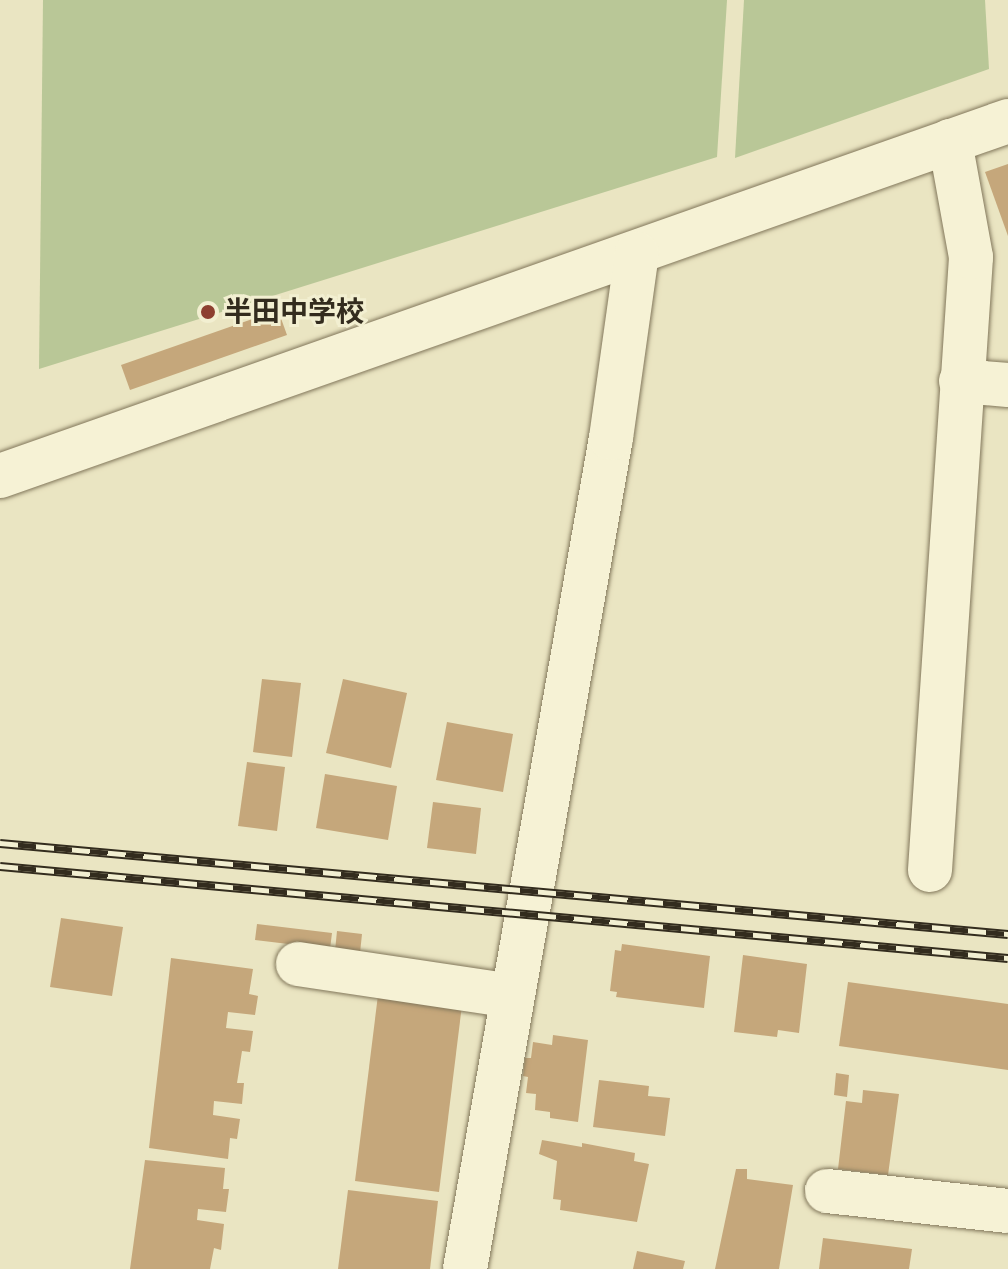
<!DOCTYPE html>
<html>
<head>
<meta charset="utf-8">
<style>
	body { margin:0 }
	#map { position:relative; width:1008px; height:1269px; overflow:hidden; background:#eae5c2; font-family:"Libre Baskerville","Noto Sans JP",serif }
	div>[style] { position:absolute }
	.green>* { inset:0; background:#b9c797 }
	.building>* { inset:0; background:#c5a77b }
	.roads { filter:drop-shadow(0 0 2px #82775b) drop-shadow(0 0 2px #82775b) }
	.minor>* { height:44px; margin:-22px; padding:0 22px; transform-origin:22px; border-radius:22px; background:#f6f2d5 }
	.rail>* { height:9px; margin-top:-4.5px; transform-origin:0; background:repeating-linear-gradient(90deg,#f2efd1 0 18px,#332c1e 0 36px); box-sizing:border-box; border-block:2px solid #332c1e }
	.dots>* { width:22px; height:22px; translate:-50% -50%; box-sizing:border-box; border:4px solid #f2efd1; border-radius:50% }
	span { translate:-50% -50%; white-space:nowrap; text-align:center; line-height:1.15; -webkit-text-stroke:6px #f2efd1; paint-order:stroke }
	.poi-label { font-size:28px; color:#332c1e; font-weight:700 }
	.left { translate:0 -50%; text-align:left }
</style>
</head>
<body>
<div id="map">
	<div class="green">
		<div style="clip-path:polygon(43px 0,727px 0,717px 157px,39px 369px)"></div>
		<div style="clip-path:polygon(744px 0,985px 0,989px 69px,735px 158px)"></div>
	</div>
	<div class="building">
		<div style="clip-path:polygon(1008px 164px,1008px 236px,985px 172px)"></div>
		<div style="clip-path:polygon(278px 310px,287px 335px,130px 390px,121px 365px)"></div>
		<div style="clip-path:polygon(262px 679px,301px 683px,292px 757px,253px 752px)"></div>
		<div style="clip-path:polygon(343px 679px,407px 693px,391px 768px,326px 753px)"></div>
		<div style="clip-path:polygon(447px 722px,513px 734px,503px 792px,436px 780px)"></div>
		<div style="clip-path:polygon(247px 762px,285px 767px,277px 831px,238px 826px)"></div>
		<div style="clip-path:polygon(325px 774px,397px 786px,388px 840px,316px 828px)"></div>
		<div style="clip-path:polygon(433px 802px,481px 808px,476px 854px,427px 848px)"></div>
		<div style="clip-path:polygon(61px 918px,123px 927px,112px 996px,50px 987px)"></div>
		<div style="clip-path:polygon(257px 924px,332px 933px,330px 949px,255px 940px)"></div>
		<div style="clip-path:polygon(337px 931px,362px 934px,360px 953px,335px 951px)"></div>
		<div style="clip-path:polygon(622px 944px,710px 956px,704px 1008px,616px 997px,617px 992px,610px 991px,615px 950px,621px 951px)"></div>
		<div style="clip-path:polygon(743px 955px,807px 964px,799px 1033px,778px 1030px,777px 1037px,734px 1032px)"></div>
		<div style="clip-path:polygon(171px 958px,253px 969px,249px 994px,258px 996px,255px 1015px,228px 1012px,226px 1028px,253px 1031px,250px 1052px,242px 1051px,237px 1083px,244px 1083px,242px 1104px,214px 1101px,213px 1115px,240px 1119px,237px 1139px,230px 1138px,228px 1159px,149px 1148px)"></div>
		<div style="clip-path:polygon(848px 982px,1008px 1004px,1008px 1070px,839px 1046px)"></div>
		<div style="clip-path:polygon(378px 995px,462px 1005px,439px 1192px,355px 1181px)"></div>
		<div style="clip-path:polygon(553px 1035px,588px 1040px,578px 1122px,550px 1118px,550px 1112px,535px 1110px,536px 1094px,526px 1093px,528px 1077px,523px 1076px,525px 1058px,531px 1058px,533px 1042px,552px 1045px)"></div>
		<div style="clip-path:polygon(836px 1073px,849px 1075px,847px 1097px,834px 1095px)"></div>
		<div style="clip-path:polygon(599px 1080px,649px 1086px,648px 1096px,670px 1098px,665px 1136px,593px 1127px)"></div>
		<div style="clip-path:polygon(863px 1090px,899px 1094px,888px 1175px,838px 1169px,846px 1101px,862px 1103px)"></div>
		<div style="clip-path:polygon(542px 1140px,582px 1147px,582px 1143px,635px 1153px,634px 1161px,649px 1164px,637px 1222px,560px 1210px,561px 1200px,553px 1199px,557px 1161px,539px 1154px)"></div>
		<div style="clip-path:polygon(145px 1160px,225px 1168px,223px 1189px,229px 1189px,226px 1212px,198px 1209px,197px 1220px,224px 1224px,221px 1250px,214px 1248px,210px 1269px,130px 1269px)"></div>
		<div style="clip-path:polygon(736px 1169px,747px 1169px,747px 1179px,793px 1185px,779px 1269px,715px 1269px)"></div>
		<div style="clip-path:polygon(348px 1190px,438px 1201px,430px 1269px,338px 1269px)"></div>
		<div style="clip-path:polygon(823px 1238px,912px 1249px,909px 1269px,819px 1269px)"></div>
		<div style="clip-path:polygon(637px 1251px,685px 1261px,683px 1269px,633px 1269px)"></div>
	</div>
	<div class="roads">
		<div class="minor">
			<div style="left:961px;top:381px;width:47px;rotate:4.9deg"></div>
			<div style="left:0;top:476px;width:1069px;rotate:-19.4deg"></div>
			<div style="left:930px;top:870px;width:614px;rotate:-86.17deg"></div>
			<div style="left:971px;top:257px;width:118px;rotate:-100.3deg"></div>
			<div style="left:298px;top:964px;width:215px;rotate:8.5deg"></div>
			<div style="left:827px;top:1191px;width:182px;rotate:6.3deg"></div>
			<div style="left:465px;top:1269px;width:844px;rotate:-80.04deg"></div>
			<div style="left:611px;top:438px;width:186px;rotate:-82deg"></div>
		</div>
	</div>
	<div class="rail">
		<div style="left:0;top:843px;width:1012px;rotate:5.16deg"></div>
		<div style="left:0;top:866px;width:1012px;rotate:5.21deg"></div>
	</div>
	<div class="dots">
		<div style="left:208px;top:312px;background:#8d3f30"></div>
	</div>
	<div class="poi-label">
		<span class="left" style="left:224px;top:312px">半田中学校</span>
	</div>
</div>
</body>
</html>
